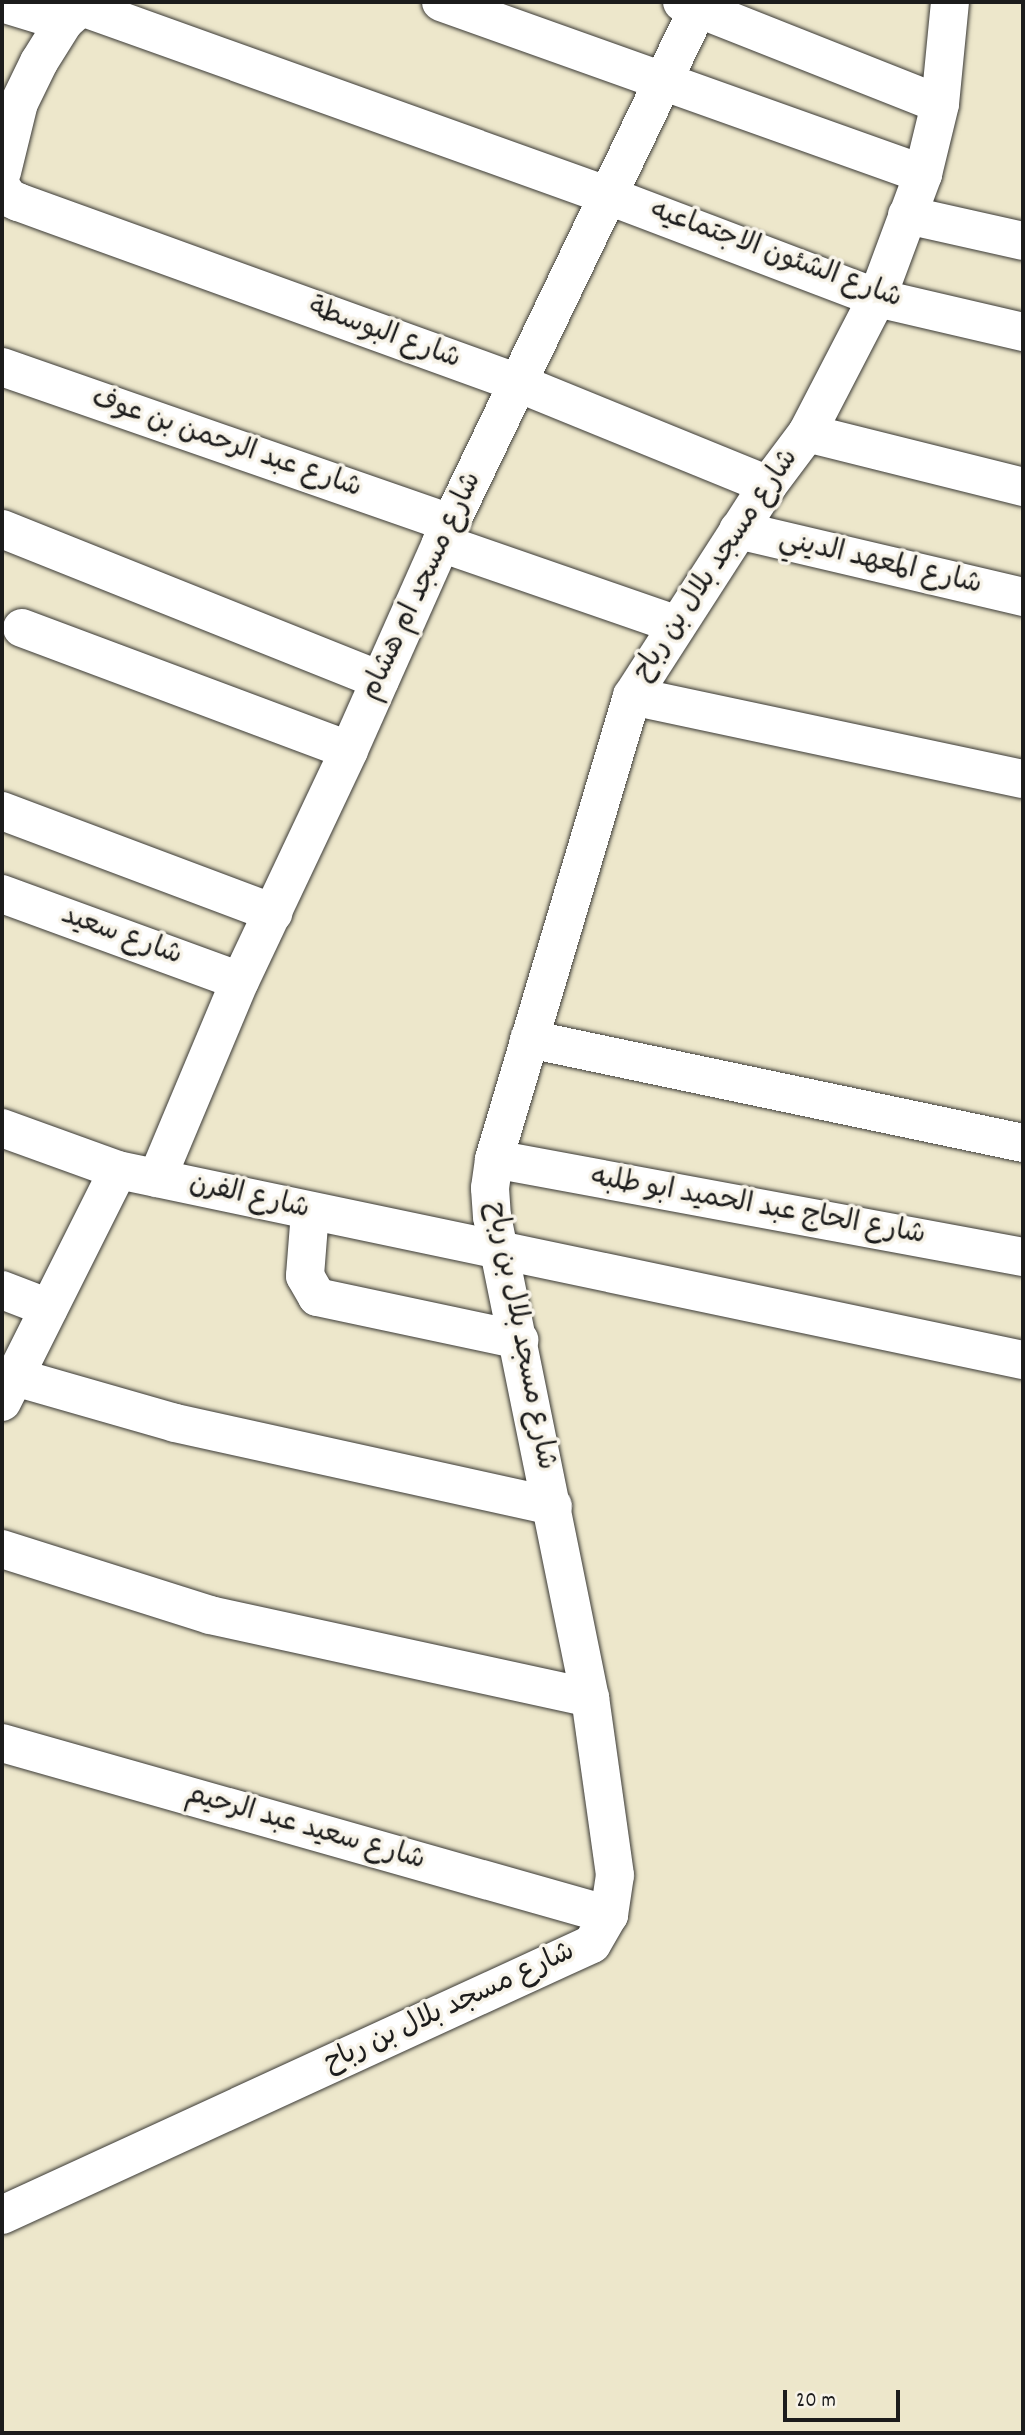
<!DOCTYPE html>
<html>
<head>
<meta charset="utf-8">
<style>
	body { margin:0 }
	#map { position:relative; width:1025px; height:2435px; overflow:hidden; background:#ede7cb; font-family:Dekko,"Playpen Sans Arabic",sans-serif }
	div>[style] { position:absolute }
	.roads { filter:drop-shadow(0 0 2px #3b3a36) drop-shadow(0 0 2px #3b3a36) }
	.minor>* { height:38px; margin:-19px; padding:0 19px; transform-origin:19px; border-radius:19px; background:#fff }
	span { translate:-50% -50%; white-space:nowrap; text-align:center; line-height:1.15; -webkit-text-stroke:7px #f7f3e8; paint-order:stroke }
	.street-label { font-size:28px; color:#1c1c1c }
	.frame { position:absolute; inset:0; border:4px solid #1c1c1c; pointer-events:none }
	.scale { position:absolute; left:783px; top:2390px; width:117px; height:32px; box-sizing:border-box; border:4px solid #1c1c1c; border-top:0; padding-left:9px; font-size:21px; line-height:24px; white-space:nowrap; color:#1c1c1c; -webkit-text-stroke:5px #f7f3e8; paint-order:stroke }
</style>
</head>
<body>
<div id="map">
	<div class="roads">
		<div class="minor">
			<div style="left:441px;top:2px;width:512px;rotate:19.64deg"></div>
			<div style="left:682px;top:2px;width:277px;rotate:21.6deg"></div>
			<div style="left:2px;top:3px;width:65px;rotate:17deg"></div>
			<div style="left:82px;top:7px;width:560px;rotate:19.73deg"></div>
			<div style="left:609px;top:196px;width:287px;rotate:20.8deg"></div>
			<div style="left:877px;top:298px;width:150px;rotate:13.1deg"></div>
			<div style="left:2px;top:172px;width:71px;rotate:-76.2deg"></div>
			<div style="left:19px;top:103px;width:46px;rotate:-64deg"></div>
			<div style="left:39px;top:62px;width:47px;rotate:-58deg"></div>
			<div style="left:64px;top:22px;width:30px;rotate:-42deg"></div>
			<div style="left:2px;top:188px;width:12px;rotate:55deg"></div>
			<div style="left:9px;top:198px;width:10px;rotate:24deg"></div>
			<div style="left:18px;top:202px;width:532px;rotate:19.9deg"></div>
			<div style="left:518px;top:383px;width:270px;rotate:22.2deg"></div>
			<div style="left:907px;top:215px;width:119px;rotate:12.6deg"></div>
			<div style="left:2px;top:367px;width:475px;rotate:19.2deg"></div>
			<div style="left:807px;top:433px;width:223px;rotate:14deg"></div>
			<div style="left:2px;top:529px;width:407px;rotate:21.8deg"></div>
			<div style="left:738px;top:530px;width:293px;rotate:13.2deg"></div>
			<div style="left:441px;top:543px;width:248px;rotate:19.1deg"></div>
			<div style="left:22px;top:628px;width:349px;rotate:20.5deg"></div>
			<div style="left:632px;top:696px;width:400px;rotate:12deg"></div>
			<div style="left:2px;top:811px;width:290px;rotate:20.6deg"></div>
			<div style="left:2px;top:894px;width:253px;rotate:20.1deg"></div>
			<div style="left:529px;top:1039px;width:505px;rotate:11.89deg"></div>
			<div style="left:2px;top:1128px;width:123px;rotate:19.9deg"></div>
			<div style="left:118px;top:1170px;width:925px;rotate:11.86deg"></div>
			<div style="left:494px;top:1159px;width:538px;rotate:10.5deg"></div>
			<div style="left:157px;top:1178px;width:214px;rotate:-67.2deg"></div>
			<div style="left:240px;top:981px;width:255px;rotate:-64.7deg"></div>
			<div style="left:349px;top:750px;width:227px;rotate:-66deg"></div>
			<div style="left:441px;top:543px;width:600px;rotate:-64.33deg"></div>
			<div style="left:310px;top:1212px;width:64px;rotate:94.5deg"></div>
			<div style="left:305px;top:1276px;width:24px;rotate:60deg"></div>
			<div style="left:317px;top:1297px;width:207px;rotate:12deg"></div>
			<div style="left:2px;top:1290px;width:50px;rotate:21deg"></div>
			<div style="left:15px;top:1377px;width:166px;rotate:16deg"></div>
			<div style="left:175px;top:1423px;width:387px;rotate:12.4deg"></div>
			<div style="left:2px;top:1402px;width:259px;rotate:-63.4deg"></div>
			<div style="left:2px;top:1549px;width:218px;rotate:17.6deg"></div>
			<div style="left:210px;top:1615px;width:389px;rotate:12.3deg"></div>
			<div style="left:2px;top:1743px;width:631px;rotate:15.82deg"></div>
			<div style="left:2px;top:2215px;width:649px;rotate:-24.67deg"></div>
			<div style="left:592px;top:1944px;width:34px;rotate:-60deg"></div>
			<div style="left:609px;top:1915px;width:40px;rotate:-81.5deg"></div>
			<div style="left:615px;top:1875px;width:179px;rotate:-98deg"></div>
			<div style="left:590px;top:1698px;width:491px;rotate:-101.5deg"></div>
			<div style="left:492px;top:1217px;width:29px;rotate:-94deg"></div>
			<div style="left:490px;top:1188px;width:29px;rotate:-82deg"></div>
			<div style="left:494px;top:1159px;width:483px;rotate:-73.4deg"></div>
			<div style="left:632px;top:696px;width:251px;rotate:-57.2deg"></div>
			<div style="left:768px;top:485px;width:65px;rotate:-53.1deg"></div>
			<div style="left:807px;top:433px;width:152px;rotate:-62.6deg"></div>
			<div style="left:877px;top:298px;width:132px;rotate:-69.6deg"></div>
			<div style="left:923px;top:174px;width:72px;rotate:-76.3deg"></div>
			<div style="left:940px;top:104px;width:102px;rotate:-84.4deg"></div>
		</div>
	</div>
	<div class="street-label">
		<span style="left:775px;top:256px;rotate:20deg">شارع الشئون الاجتماعيه</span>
		<span style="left:384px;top:335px;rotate:20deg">شارع البوسطة</span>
		<span style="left:226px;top:445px;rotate:19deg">شارع عبد الرحمن بن عوف</span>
		<span style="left:880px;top:564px;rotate:13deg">شارع المعهد الديني</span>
		<span style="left:717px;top:566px;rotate:-56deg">شارع مسجد بلال بن رباح</span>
		<span style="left:423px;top:587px;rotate:-65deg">شارع مسجد ام هشام</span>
		<span style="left:121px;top:937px;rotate:20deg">شارع سعيد</span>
		<span style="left:249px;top:1198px;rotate:13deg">شارع الفرن</span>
		<span style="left:758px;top:1208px;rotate:10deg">شارع الحاج عبد الحميد ابو طلبه</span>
		<span style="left:519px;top:1336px;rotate:79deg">شارع مسجد بلال بن رباح</span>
		<span style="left:305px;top:1829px;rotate:16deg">شارع سعيد عبد الرحيم</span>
		<span style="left:450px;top:2009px;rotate:-25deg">شارع مسجد بلال بن رباح</span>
	</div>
	<div class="frame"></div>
	<div class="scale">20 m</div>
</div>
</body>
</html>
